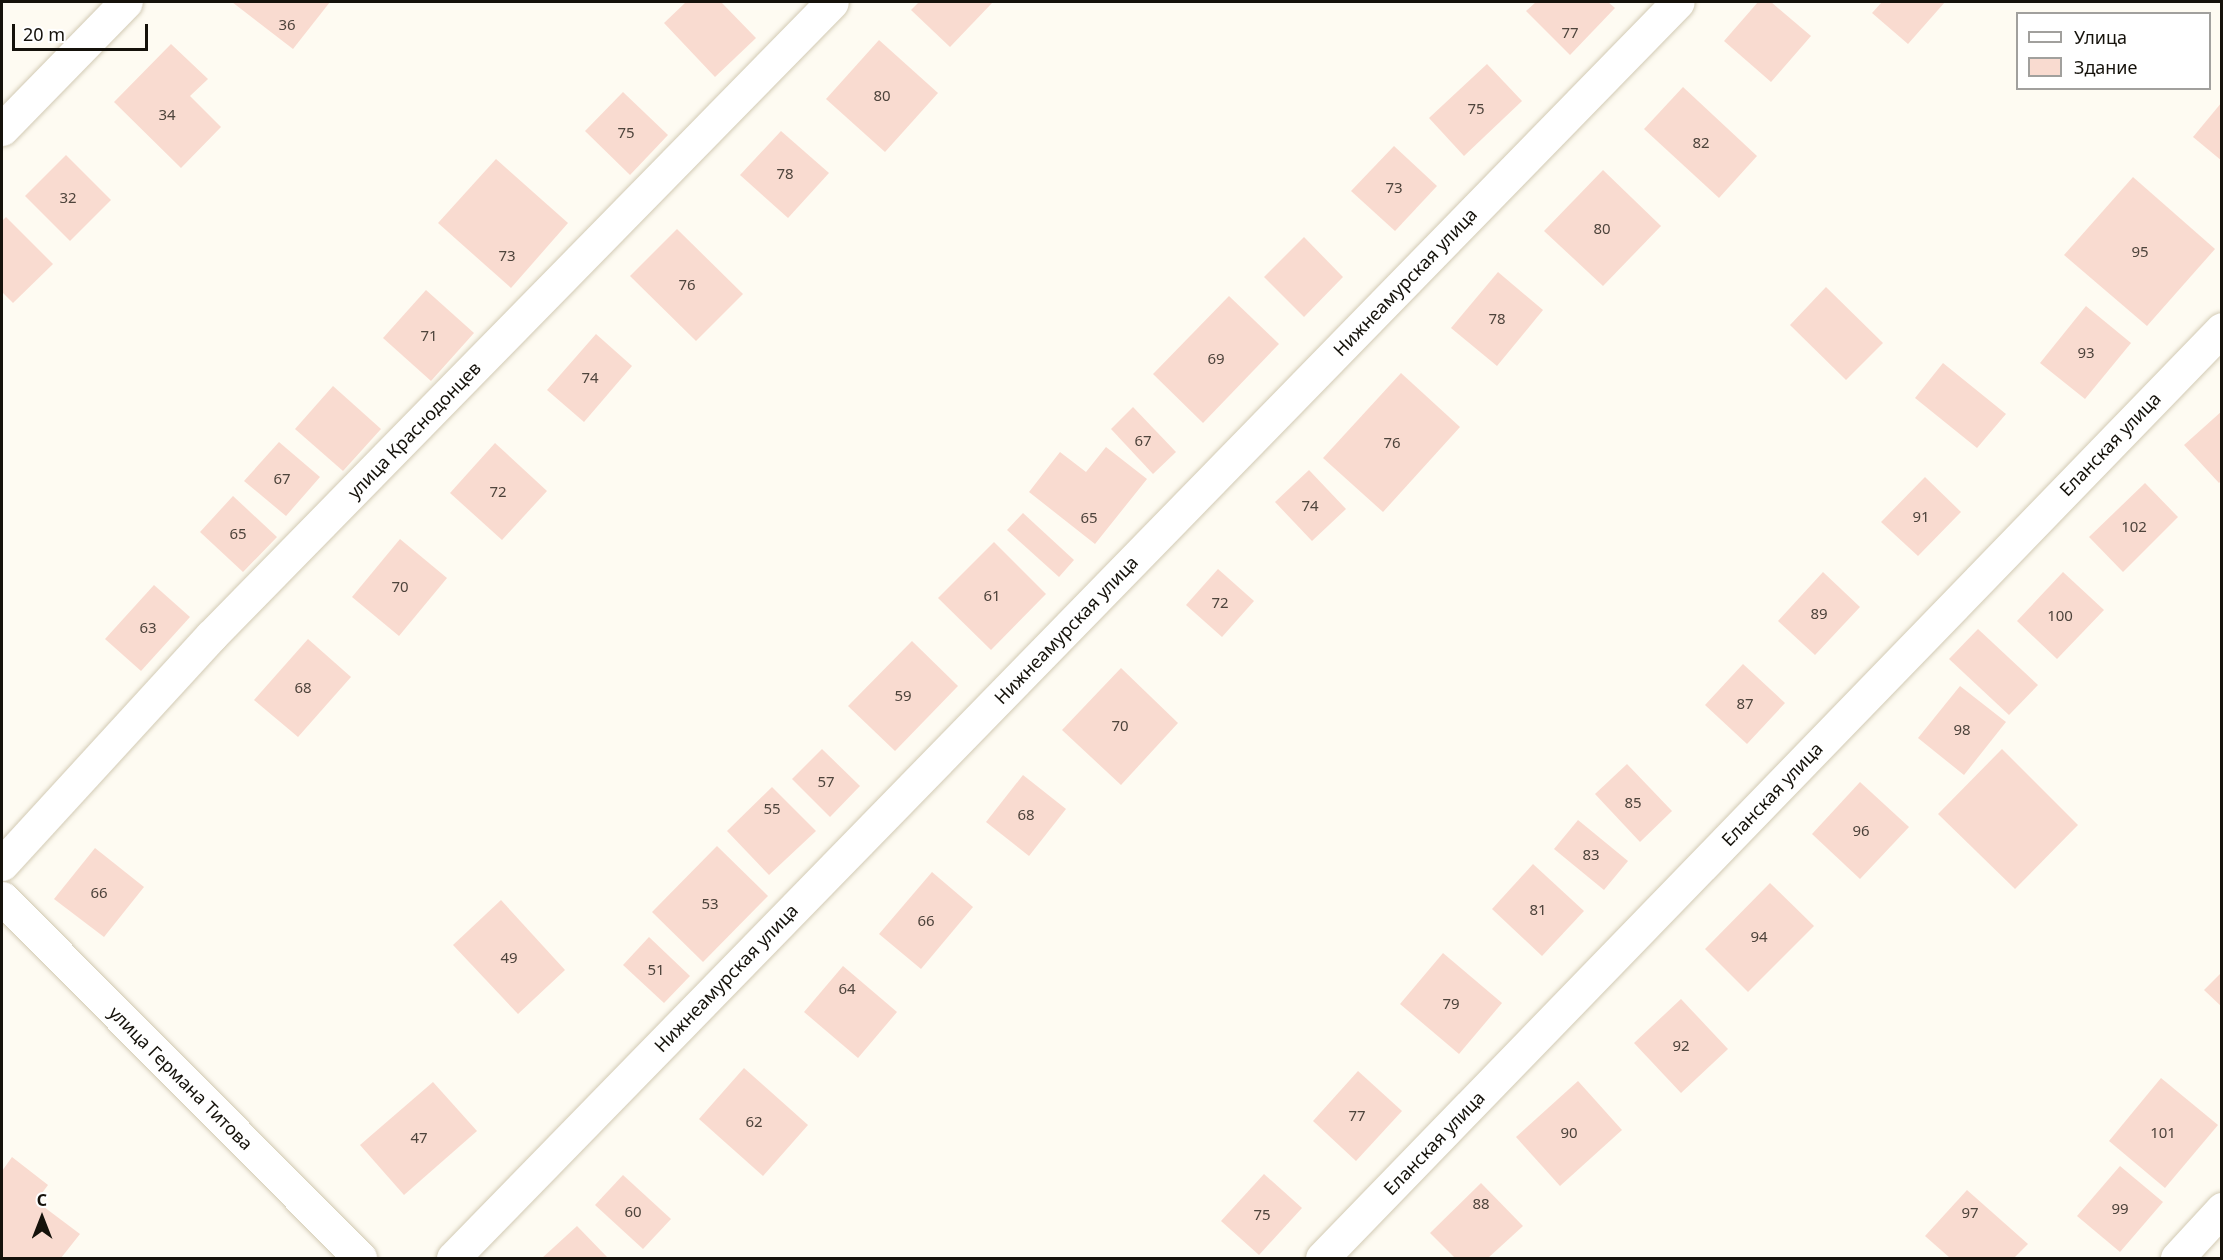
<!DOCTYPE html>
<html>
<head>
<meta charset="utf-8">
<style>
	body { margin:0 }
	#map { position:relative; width:2223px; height:1260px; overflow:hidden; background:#fefbf2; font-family:"Noto Sans",sans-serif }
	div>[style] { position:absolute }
	.building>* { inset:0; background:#f9dbd0 }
	.roads { filter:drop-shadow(0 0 2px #d2cab4) drop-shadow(0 0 2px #d2cab4) }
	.street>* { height:33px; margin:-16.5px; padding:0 16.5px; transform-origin:16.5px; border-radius:16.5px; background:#fff }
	span { translate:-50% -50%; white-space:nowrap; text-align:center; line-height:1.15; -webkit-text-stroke:5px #fff; paint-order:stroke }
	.number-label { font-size:15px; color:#4e443c }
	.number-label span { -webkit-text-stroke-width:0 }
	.street-label { font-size:18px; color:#15120b }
	.frame { position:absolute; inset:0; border:3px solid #15120b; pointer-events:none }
	.legend { position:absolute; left:2016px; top:12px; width:195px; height:78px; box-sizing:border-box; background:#fff; border:2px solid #a1a09d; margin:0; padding:8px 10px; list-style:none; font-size:18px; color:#15120b }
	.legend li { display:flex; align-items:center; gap:12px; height:30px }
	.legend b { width:30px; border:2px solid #a1a09d }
	.north { position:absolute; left:12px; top:1188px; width:60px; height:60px; -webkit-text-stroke:4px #fff; paint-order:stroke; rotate:0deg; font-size:16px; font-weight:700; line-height:24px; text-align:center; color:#15120b }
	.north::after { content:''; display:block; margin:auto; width:21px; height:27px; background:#15120b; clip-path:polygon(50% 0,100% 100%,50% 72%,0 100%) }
	.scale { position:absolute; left:12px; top:24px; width:136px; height:27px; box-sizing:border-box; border:3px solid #15120b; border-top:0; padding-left:8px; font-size:18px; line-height:21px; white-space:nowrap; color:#15120b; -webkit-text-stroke:4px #fff; paint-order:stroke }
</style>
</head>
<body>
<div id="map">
	<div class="building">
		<div style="clip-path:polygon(232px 2px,330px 2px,293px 49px)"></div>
		<div style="clip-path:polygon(686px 2px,721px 2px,756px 38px,715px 77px,664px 23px)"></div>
		<div style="clip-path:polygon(919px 2px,993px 2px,950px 47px,911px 10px)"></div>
		<div style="clip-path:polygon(1536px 2px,1608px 2px,1615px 8px,1570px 55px,1526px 11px)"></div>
		<div style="clip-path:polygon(1758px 2px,1771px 2px,1811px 36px,1771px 82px,1724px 41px)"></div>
		<div style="clip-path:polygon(1882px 2px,1945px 2px,1908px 44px,1872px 13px)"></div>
		<div style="clip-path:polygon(879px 40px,938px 93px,885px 152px,826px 99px)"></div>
		<div style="clip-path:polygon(171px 44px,208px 79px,190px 96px,221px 127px,181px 168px,114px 102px)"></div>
		<div style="clip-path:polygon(1487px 64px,1522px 101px,1464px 156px,1429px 118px)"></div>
		<div style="clip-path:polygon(1683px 87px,1757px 156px,1719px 198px,1644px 129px)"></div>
		<div style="clip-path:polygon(623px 92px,668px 135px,630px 175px,585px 131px)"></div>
		<div style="clip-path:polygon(2222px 102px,2222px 161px,2193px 137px)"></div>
		<div style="clip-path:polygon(781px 131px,829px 173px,788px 218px,740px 175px)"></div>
		<div style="clip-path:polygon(1394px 146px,1437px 186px,1395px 231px,1351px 191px)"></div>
		<div style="clip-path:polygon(66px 155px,111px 200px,70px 241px,25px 196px)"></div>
		<div style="clip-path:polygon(496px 159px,568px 223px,511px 288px,438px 223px)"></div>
		<div style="clip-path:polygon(1603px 170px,1661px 226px,1603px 286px,1544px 231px)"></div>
		<div style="clip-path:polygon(2133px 177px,2215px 249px,2147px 326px,2064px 255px)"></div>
		<div style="clip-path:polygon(6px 217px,53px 264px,13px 303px,2px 292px,2px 221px)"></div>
		<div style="clip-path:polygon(677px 229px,743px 294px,696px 341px,630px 276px)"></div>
		<div style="clip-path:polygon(1304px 237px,1343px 277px,1304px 317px,1264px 277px)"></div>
		<div style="clip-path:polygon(1498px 272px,1543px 310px,1497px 366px,1451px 328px)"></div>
		<div style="clip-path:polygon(1826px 287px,1883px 343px,1846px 380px,1790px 325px)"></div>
		<div style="clip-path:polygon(426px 290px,474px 333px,431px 381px,383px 338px)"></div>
		<div style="clip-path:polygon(1229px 296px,1279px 344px,1203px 423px,1153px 374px)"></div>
		<div style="clip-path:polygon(2086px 306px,2131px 343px,2085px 399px,2040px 363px)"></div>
		<div style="clip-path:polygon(596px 334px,632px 366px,584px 422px,547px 390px)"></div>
		<div style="clip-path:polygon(1943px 363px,2006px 414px,1977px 448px,1915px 398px)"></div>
		<div style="clip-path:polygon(1401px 373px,1460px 427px,1383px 512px,1323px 458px)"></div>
		<div style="clip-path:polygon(333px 386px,381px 429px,343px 471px,295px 429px)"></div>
		<div style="clip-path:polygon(1133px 407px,1176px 452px,1153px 474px,1111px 429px)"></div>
		<div style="clip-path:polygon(2222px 411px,2222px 480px,2219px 483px,2184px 445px)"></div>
		<div style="clip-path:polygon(279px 442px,320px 477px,286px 516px,244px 481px)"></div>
		<div style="clip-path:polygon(495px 443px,547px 491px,502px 540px,450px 493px)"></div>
		<div style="clip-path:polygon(1106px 447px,1147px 479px,1095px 544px,1029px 492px,1060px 452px,1086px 472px)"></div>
		<div style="clip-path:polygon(1309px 470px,1346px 509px,1312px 541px,1275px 502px)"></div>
		<div style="clip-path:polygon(1925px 477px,1961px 512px,1918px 556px,1881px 522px)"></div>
		<div style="clip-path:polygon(2145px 483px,2178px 517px,2123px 572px,2089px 537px)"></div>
		<div style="clip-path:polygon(233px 496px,277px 537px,243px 572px,200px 532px)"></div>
		<div style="clip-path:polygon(1023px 513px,1074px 560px,1059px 577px,1007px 530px)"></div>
		<div style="clip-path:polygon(400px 539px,447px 578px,399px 636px,352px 597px)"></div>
		<div style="clip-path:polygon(994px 542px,1046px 594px,991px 650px,938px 598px)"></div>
		<div style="clip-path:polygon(1218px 569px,1254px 601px,1222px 637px,1186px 605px)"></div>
		<div style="clip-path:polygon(1823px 572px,1860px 607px,1815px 655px,1778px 621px)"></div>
		<div style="clip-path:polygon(2063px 572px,2104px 610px,2057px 659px,2017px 621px)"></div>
		<div style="clip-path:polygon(154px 585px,190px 617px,141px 671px,105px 639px)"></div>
		<div style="clip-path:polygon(1978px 629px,2038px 685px,2009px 715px,1949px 659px)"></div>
		<div style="clip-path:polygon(308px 639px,351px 677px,298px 737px,254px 700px)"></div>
		<div style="clip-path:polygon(912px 641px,958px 686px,895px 751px,848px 706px)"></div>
		<div style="clip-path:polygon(1743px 664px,1785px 703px,1747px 744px,1705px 705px)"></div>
		<div style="clip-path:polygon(1121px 668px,1178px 723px,1121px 785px,1062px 730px)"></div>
		<div style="clip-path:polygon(1960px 686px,2006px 722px,1964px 775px,1918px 738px)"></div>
		<div style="clip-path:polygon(822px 749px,860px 786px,830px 817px,792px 779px)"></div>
		<div style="clip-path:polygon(2002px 749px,2078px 825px,2015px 889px,1938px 814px)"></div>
		<div style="clip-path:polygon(1627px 764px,1672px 811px,1640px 842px,1595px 794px)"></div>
		<div style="clip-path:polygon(1023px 775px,1066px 809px,1029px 856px,986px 822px)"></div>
		<div style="clip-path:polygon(1860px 782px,1909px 827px,1860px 879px,1812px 834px)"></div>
		<div style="clip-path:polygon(772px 787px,816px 831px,769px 875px,727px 831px)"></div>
		<div style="clip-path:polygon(1578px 820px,1628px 861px,1604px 890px,1554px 849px)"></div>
		<div style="clip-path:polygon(717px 846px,768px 896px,703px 962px,652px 912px)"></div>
		<div style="clip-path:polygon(95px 848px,144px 887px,104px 937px,54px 899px)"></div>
		<div style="clip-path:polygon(1533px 864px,1584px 911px,1542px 956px,1492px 909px)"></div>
		<div style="clip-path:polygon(932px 872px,973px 907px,921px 969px,879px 934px)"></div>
		<div style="clip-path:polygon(1770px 883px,1814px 926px,1748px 992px,1705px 949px)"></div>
		<div style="clip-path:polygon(501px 900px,565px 970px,518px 1014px,453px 945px)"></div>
		<div style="clip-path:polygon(649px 937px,690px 976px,664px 1003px,623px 965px)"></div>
		<div style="clip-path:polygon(1443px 953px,1502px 1003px,1459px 1054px,1400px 1004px)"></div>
		<div style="clip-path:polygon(843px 966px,897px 1012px,858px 1058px,804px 1012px)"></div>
		<div style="clip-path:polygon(2222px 972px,2222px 1007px,2204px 990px)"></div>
		<div style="clip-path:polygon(1681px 999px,1728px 1049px,1681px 1093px,1634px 1043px)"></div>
		<div style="clip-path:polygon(744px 1068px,808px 1125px,763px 1176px,699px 1119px)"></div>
		<div style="clip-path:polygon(1358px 1071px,1402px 1111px,1356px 1161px,1313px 1121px)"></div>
		<div style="clip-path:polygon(2161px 1078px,2218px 1125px,2165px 1188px,2109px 1141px)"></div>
		<div style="clip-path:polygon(1578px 1081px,1622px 1130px,1560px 1186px,1516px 1137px)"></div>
		<div style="clip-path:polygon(433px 1082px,477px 1131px,404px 1195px,360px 1145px)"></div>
		<div style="clip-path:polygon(12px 1157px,48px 1185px,36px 1201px,80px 1234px,61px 1258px,2px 1258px,2px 1171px)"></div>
		<div style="clip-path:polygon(2120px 1166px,2163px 1202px,2120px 1252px,2077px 1216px)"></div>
		<div style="clip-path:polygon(1264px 1174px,1302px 1208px,1259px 1255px,1221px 1221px)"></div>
		<div style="clip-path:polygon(623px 1175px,671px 1219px,643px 1249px,595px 1205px)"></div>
		<div style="clip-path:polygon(1481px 1183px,1523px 1226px,1488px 1258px,1455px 1258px,1430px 1233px)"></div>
		<div style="clip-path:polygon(1967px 1190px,2028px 1244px,2014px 1258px,1950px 1258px,1925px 1236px)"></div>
		<div style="clip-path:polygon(577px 1226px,608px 1258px,542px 1258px)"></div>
	</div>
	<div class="roads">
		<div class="street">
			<div style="left:2px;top:129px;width:177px;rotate:-45.7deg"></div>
			<div style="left:2px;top:864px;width:309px;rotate:-47.5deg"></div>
			<div style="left:211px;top:636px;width:887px;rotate:-45.59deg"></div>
			<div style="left:2px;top:898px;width:508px;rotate:45.16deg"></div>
			<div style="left:453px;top:1258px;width:1754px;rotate:-45.72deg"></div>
			<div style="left:1322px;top:1258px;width:1293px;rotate:-45.91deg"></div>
			<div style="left:2177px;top:1258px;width:67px;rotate:-47.4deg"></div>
		</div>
	</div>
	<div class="number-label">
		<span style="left:287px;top:25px">36</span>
		<span style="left:1570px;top:33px">77</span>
		<span style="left:882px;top:96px">80</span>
		<span style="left:1476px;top:109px">75</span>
		<span style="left:167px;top:115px">34</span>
		<span style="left:626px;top:133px">75</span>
		<span style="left:1701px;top:143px">82</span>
		<span style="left:785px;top:174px">78</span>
		<span style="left:1394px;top:188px">73</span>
		<span style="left:68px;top:198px">32</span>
		<span style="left:1602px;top:229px">80</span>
		<span style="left:2140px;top:252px">95</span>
		<span style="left:507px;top:256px">73</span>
		<span style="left:687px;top:285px">76</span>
		<span style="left:1497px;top:319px">78</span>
		<span style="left:429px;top:336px">71</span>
		<span style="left:2086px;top:353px">93</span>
		<span style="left:1216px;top:359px">69</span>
		<span style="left:590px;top:378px">74</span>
		<span style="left:1143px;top:441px">67</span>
		<span style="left:1392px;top:443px">76</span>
		<span style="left:282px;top:479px">67</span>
		<span style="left:498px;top:492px">72</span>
		<span style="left:1310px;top:506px">74</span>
		<span style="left:1921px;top:517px">91</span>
		<span style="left:1089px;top:518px">65</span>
		<span style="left:2134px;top:527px">102</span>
		<span style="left:238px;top:534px">65</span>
		<span style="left:400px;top:587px">70</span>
		<span style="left:992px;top:596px">61</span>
		<span style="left:1220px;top:603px">72</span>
		<span style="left:1819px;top:614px">89</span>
		<span style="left:2060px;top:616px">100</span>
		<span style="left:148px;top:628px">63</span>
		<span style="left:303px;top:688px">68</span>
		<span style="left:903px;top:696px">59</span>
		<span style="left:1745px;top:704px">87</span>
		<span style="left:1120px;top:726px">70</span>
		<span style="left:1962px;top:730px">98</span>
		<span style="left:826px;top:782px">57</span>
		<span style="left:1633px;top:803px">85</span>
		<span style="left:772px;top:809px">55</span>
		<span style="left:1026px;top:815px">68</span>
		<span style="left:1861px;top:831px">96</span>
		<span style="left:1591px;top:855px">83</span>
		<span style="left:99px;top:893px">66</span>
		<span style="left:710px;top:904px">53</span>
		<span style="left:1538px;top:910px">81</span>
		<span style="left:926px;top:921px">66</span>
		<span style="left:1759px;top:937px">94</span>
		<span style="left:509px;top:958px">49</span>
		<span style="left:656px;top:970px">51</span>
		<span style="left:847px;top:989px">64</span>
		<span style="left:1451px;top:1004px">79</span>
		<span style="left:1681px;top:1046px">92</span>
		<span style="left:1357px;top:1116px">77</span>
		<span style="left:754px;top:1122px">62</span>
		<span style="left:1569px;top:1133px">90</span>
		<span style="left:2163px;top:1133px">101</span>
		<span style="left:419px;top:1138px">47</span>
		<span style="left:1481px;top:1204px">88</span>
		<span style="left:2120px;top:1209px">99</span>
		<span style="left:633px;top:1212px">60</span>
		<span style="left:1970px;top:1213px">97</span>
		<span style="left:1262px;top:1215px">75</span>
	</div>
	<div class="street-label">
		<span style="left:1405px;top:282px;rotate:-46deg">Нижнеамурская улица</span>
		<span style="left:414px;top:430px;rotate:-46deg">улица Краснодонцев</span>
		<span style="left:2110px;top:444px;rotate:-46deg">Еланская улица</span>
		<span style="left:1066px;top:630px;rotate:-46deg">Нижнеамурская улица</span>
		<span style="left:1772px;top:794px;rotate:-46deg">Еланская улица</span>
		<span style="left:726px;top:978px;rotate:-46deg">Нижнеамурская улица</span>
		<span style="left:181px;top:1078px;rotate:45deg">улица Германа Титова</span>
		<span style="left:1434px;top:1143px;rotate:-46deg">Еланская улица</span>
	</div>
	<div class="frame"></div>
	<ul class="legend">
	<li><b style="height:8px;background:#fff"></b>Улица</li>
	<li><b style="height:16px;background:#f9dbd0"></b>Здание</li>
	</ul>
	<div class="north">С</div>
	<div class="scale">20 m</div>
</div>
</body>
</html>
